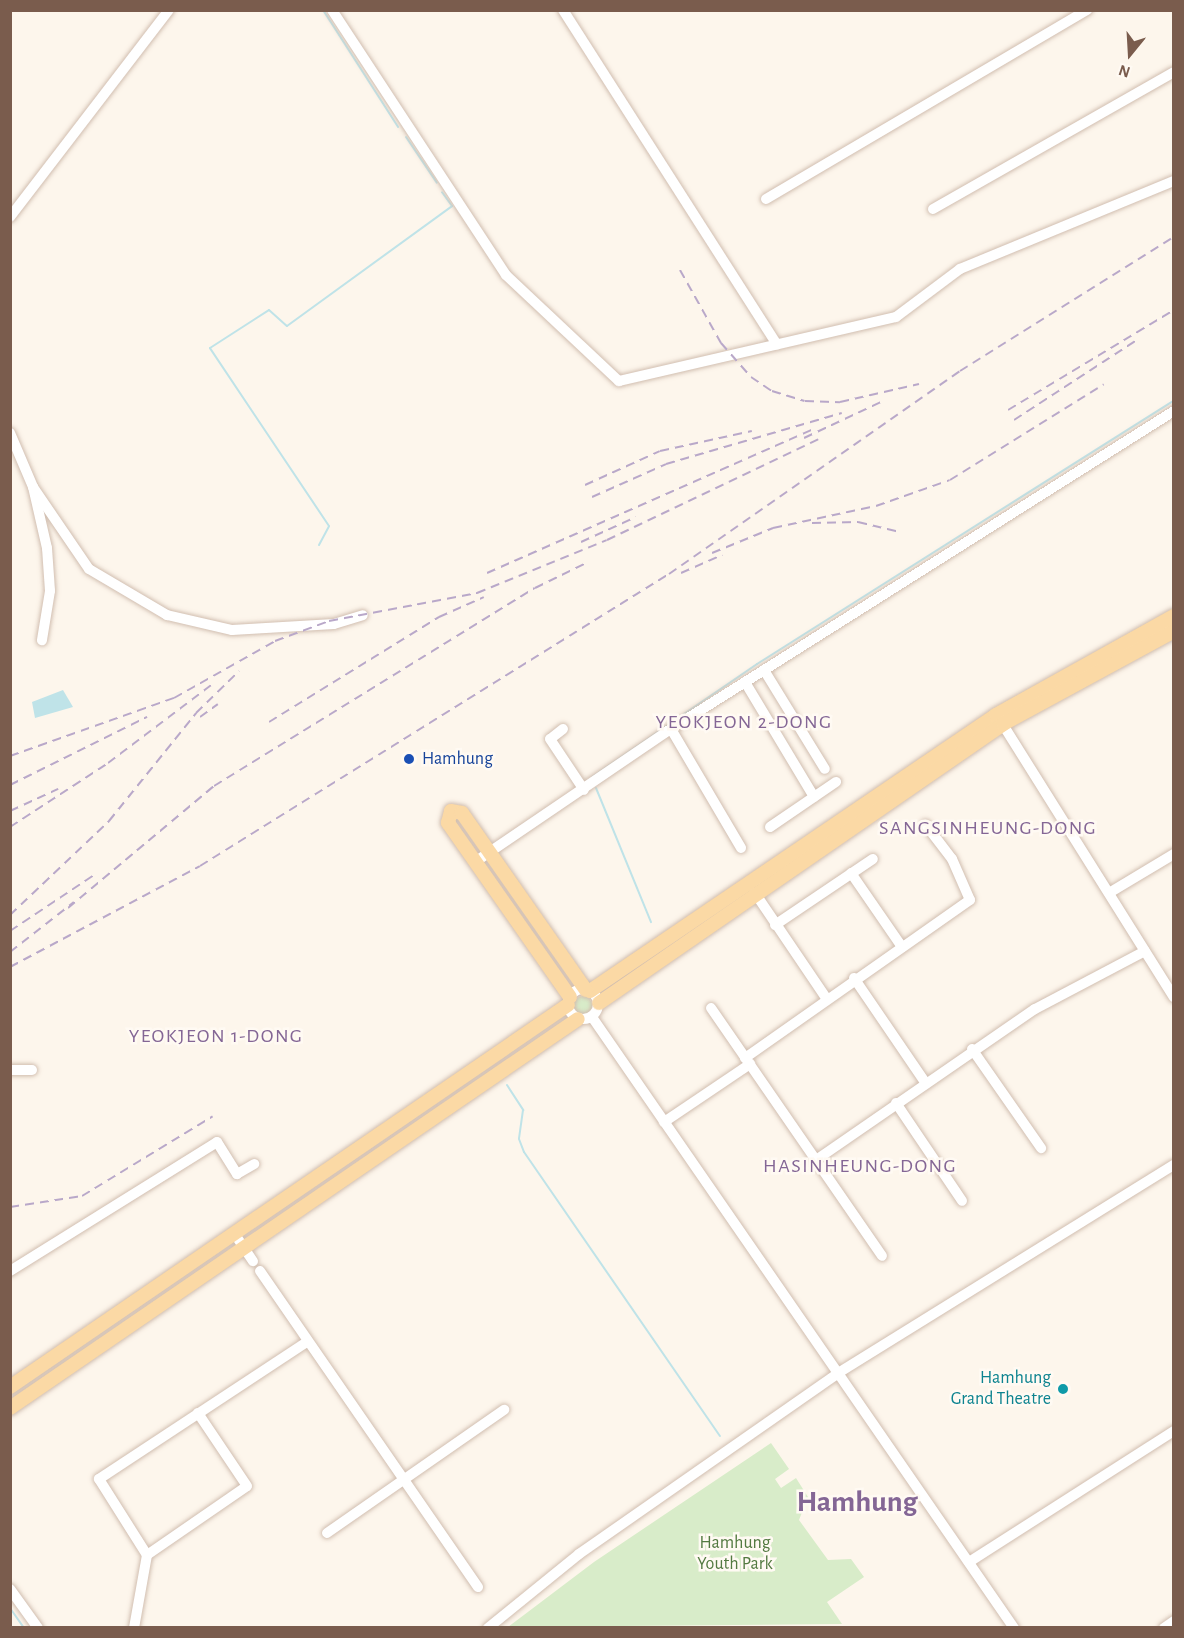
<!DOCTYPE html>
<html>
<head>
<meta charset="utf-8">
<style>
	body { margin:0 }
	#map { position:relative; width:1184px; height:1638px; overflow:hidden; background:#fdf6ec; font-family:"Alegreya Sans",sans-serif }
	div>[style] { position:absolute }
	.green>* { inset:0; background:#d8ecc9 }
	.round { border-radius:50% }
	.water>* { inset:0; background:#bfe3e8 }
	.stream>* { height:2px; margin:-1px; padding:0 1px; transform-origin:1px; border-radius:1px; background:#bfe3e8 }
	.roads { filter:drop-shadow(0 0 2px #d1beb0) drop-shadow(0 0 2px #d1beb0) }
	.minor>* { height:10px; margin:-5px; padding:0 5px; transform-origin:5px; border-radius:5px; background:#fff }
	.minor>.ring { margin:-5px; padding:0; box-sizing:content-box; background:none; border:10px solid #fff; border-radius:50% }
	.major>* { height:14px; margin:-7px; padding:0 7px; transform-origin:7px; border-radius:7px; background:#fbd9a5 }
	.rail>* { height:2px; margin-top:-1px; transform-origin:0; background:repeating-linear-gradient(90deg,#b9a8c9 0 9px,transparent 0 15px) }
	.dots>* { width:16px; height:16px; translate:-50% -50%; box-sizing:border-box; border:3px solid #fffaf3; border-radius:50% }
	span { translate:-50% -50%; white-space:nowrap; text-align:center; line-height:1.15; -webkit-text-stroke:5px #fffaf3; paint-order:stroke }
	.transit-label { font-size:18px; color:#164399 }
	.left { translate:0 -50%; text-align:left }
	.culture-label { font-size:18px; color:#0d838f }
	.right { translate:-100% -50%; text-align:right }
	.park-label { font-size:18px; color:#537a41 }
	.neighbourhood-label { font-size:20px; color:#846695; letter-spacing:1.5px }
	.town-label { font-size:30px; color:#846695; font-weight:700 }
	.frame { position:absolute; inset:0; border:12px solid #7a5c4d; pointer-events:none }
	.north { position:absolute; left:1100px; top:24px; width:60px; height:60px; -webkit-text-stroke:4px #fffaf3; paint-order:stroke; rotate:198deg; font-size:16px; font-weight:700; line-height:24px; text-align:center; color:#7a5c4d }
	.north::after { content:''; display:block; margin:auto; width:21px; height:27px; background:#7a5c4d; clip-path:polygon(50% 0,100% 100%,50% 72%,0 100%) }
</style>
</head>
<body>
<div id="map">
	<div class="green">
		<div class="round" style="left:574px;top:996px;width:18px;height:18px"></div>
		<div style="clip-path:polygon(771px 1443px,789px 1469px,775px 1479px,781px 1488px,796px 1478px,808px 1497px,799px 1520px,828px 1560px,851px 1559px,864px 1577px,827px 1602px,842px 1624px,508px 1627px,594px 1562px)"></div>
	</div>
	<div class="water">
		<div style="clip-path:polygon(63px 690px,73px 707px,35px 718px,32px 702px)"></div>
	</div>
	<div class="stream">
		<div style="left:323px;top:10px;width:139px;rotate:57.3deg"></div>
		<div style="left:406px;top:137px;width:55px;rotate:56deg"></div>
		<div style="left:319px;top:545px;width:21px;rotate:-62deg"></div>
		<div style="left:329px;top:526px;width:214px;rotate:-123.8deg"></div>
		<div style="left:210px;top:348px;width:70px;rotate:-32.8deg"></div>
		<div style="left:269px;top:310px;width:24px;rotate:42deg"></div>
		<div style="left:287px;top:326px;width:204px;rotate:-36deg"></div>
		<div style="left:452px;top:206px;width:17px;rotate:-126deg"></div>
		<div style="left:592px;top:777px;width:200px;rotate:-34.4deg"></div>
		<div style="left:757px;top:664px;width:494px;rotate:-32.3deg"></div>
		<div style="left:596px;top:788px;width:145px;rotate:67.7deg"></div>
		<div style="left:507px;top:1085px;width:30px;rotate:57deg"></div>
		<div style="left:523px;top:1110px;width:29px;rotate:98deg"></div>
		<div style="left:519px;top:1139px;width:14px;rotate:69deg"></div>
		<div style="left:524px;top:1152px;width:345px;rotate:55.4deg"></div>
		<div style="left:10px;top:1608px;width:24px;rotate:55deg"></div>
	</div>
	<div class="roads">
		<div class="minor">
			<div style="left:332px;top:10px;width:317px;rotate:56.7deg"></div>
			<div style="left:506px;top:275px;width:155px;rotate:43.2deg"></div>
			<div style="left:619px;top:381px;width:284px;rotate:-13deg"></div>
			<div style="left:896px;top:317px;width:80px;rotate:-36.9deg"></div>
			<div style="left:960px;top:269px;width:231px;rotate:-22.4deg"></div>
			<div style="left:563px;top:10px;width:397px;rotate:57.4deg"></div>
			<div style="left:766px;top:199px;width:373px;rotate:-30.5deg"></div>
			<div style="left:933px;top:209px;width:277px;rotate:-29.6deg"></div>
			<div style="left:10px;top:217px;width:261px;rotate:-52.5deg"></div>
			<div style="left:10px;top:433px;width:59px;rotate:66.9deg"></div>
			<div style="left:33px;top:487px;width:63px;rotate:77.1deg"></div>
			<div style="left:47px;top:548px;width:43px;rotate:86deg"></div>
			<div style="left:50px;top:591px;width:50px;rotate:99.3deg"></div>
			<div style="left:33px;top:487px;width:99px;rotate:55.7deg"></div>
			<div style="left:89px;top:569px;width:91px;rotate:30.5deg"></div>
			<div style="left:167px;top:615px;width:67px;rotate:13deg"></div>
			<div style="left:232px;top:630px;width:102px;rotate:-3.4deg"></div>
			<div style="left:334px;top:624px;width:30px;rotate:-17deg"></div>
			<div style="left:764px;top:670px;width:116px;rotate:58.4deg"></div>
			<div style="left:745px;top:682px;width:134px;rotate:59deg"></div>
			<div style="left:1000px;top:720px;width:327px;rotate:57.9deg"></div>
			<div style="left:563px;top:729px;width:16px;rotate:142deg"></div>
			<div style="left:550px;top:739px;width:61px;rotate:56.3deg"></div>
			<div style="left:671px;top:729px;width:138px;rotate:59.5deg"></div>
			<div style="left:770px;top:827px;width:80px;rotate:-34.3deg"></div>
			<div style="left:475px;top:862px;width:231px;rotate:-34.2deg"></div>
			<div style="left:666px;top:732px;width:601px;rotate:-32.29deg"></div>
			<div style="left:851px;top:873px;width:90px;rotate:55.4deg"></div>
			<div style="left:755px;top:893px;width:127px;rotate:55.9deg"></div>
			<div style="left:1109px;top:893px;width:76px;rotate:-31deg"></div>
			<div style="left:775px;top:925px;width:118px;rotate:-34deg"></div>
			<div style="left:854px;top:978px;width:126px;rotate:55.7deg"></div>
			<div class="ring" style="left:568px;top:989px;width:20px;height:20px"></div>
			<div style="left:711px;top:1008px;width:301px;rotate:55.4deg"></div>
			<div style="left:592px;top:1017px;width:743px;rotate:55.37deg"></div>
			<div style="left:972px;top:1049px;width:121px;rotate:55.1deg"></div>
			<div style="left:745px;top:1058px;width:275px;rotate:-35.1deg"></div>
			<div style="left:970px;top:900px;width:45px;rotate:-113.7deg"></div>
			<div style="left:952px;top:859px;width:43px;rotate:-127.4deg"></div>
			<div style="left:10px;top:1070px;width:22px"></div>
			<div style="left:896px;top:1103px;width:118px;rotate:56deg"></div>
			<div style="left:664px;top:1122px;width:104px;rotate:-34deg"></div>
			<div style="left:816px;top:1160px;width:266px;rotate:-34.6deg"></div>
			<div style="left:1035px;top:1009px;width:124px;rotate:-27.8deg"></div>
			<div style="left:234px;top:1233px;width:34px;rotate:56deg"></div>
			<div style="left:10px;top:1271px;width:244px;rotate:-31.9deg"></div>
			<div style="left:217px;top:1142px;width:38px;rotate:58deg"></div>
			<div style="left:237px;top:1174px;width:20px;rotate:-30deg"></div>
			<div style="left:260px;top:1271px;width:384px;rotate:55.4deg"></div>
			<div style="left:327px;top:1533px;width:216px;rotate:-34.8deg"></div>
			<div style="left:147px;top:1555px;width:121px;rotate:-34.6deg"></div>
			<div style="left:247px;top:1486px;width:88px;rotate:-123.9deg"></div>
			<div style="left:969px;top:1562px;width:243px;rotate:-32.6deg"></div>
			<div style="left:10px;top:1589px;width:48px;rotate:54.3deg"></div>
			<div style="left:134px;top:1628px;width:74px;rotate:-79.9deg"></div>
			<div style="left:147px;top:1555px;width:90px;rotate:-122.3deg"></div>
			<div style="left:99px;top:1479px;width:250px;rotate:-33.4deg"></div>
			<div style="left:488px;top:1628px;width:117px;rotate:-39.1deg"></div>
			<div style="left:579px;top:1554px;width:316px;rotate:-34.9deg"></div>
			<div style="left:838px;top:1373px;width:395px;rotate:-31.8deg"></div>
			<div style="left:1164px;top:1628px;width:12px;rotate:-35deg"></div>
		</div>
		<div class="major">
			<div style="left:590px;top:991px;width:491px;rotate:-34.2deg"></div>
			<div style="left:996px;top:715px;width:204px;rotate:-29.1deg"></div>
			<div style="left:570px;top:997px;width:213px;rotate:-125deg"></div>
			<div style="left:448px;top:823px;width:12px;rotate:-76deg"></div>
			<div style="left:451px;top:811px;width:11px;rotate:10deg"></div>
			<div style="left:462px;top:813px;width:216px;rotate:55deg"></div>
			<div style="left:599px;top:1003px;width:491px;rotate:-34.6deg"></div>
			<div style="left:1003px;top:724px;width:195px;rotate:-28.5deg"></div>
			<div style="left:10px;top:1387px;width:676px;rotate:-34.4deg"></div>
			<div style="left:10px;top:1408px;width:688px;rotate:-34.41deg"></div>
		</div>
	</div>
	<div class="rail">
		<div style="left:680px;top:270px;width:84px;rotate:60.7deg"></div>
		<div style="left:721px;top:343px;width:45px;rotate:48.6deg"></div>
		<div style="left:751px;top:377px;width:25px;rotate:34deg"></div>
		<div style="left:772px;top:391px;width:34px;rotate:17deg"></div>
		<div style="left:805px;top:401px;width:35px;rotate:2deg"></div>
		<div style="left:840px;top:402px;width:81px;rotate:-12.8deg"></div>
		<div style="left:1008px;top:410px;width:194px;rotate:-31.1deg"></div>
		<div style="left:1014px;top:420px;width:145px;rotate:-33.1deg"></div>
		<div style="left:804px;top:438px;width:87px;rotate:-25.1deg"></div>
		<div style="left:585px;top:485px;width:82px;rotate:-24.4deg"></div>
		<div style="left:660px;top:451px;width:94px;rotate:-12.3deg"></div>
		<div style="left:592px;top:497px;width:81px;rotate:-24deg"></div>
		<div style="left:666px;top:464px;width:183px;rotate:-16.2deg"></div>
		<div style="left:812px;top:523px;width:46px;rotate:-1.2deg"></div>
		<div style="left:858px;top:522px;width:43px;rotate:13.4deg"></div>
		<div style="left:581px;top:542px;width:60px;rotate:-24.4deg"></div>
		<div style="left:712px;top:553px;width:66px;rotate:-22.3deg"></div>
		<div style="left:773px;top:528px;width:105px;rotate:-12.1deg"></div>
		<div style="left:876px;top:506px;width:78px;rotate:-19.4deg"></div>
		<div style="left:950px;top:480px;width:181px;rotate:-31.9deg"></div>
		<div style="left:487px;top:573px;width:356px;rotate:-23.8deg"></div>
		<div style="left:681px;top:573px;width:45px;rotate:-23.7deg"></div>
		<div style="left:200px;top:717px;width:22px;rotate:-36deg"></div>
		<div style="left:269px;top:722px;width:200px;rotate:-31.7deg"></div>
		<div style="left:439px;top:617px;width:49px;rotate:-24deg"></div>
		<div style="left:10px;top:756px;width:174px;rotate:-19.5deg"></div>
		<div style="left:174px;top:698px;width:116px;rotate:-29.4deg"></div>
		<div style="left:275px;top:641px;width:58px;rotate:-20.3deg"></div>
		<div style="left:329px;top:621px;width:151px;rotate:-10.7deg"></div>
		<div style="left:477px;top:593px;width:140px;rotate:-22.2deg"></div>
		<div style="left:607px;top:540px;width:235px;rotate:-25.5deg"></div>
		<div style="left:10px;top:785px;width:153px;rotate:-26.4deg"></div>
		<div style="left:10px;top:811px;width:53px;rotate:-24.6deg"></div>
		<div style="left:10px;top:827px;width:117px;rotate:-33.1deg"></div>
		<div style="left:108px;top:763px;width:129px;rotate:-37.1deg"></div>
		<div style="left:68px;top:908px;width:190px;rotate:-39.9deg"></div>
		<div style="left:214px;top:786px;width:377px;rotate:-31.7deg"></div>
		<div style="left:535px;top:588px;width:55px;rotate:-26.1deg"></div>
		<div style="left:10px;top:915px;width:137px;rotate:-43.5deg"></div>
		<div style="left:109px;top:821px;width:139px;rotate:-51.1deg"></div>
		<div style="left:196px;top:713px;width:60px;rotate:-44.3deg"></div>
		<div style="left:10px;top:931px;width:101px;rotate:-33.7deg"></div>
		<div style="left:10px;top:952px;width:81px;rotate:-38deg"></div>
		<div style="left:10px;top:967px;width:215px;rotate:-28deg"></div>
		<div style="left:200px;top:866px;width:552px;rotate:-31.91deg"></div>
		<div style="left:669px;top:574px;width:355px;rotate:-34.9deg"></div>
		<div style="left:960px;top:371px;width:252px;rotate:-32.1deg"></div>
		<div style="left:10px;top:1207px;width:73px;rotate:-8.7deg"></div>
		<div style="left:82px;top:1196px;width:153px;rotate:-31.4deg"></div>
	</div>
	<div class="dots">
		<div style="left:409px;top:759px;background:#1a4fb4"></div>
		<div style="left:1063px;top:1389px;background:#0f9aa8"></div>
	</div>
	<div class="transit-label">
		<span class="left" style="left:422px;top:759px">Hamhung</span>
	</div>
	<div class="culture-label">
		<span class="right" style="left:1051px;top:1389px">Hamhung<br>Grand Theatre</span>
	</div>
	<div class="park-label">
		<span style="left:735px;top:1554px">Hamhung<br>Youth Park</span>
	</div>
	<div class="neighbourhood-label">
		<span style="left:744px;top:722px">YEOKJEON 2-DONG</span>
		<span style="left:988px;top:828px">SANGSINHEUNG-DONG</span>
		<span style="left:216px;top:1036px">YEOKJEON 1-DONG</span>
		<span style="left:860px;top:1166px">HASINHEUNG-DONG</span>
	</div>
	<div class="town-label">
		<span style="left:857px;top:1502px">Hamhung</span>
	</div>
	<div class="frame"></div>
	<div class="north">N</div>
</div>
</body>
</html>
